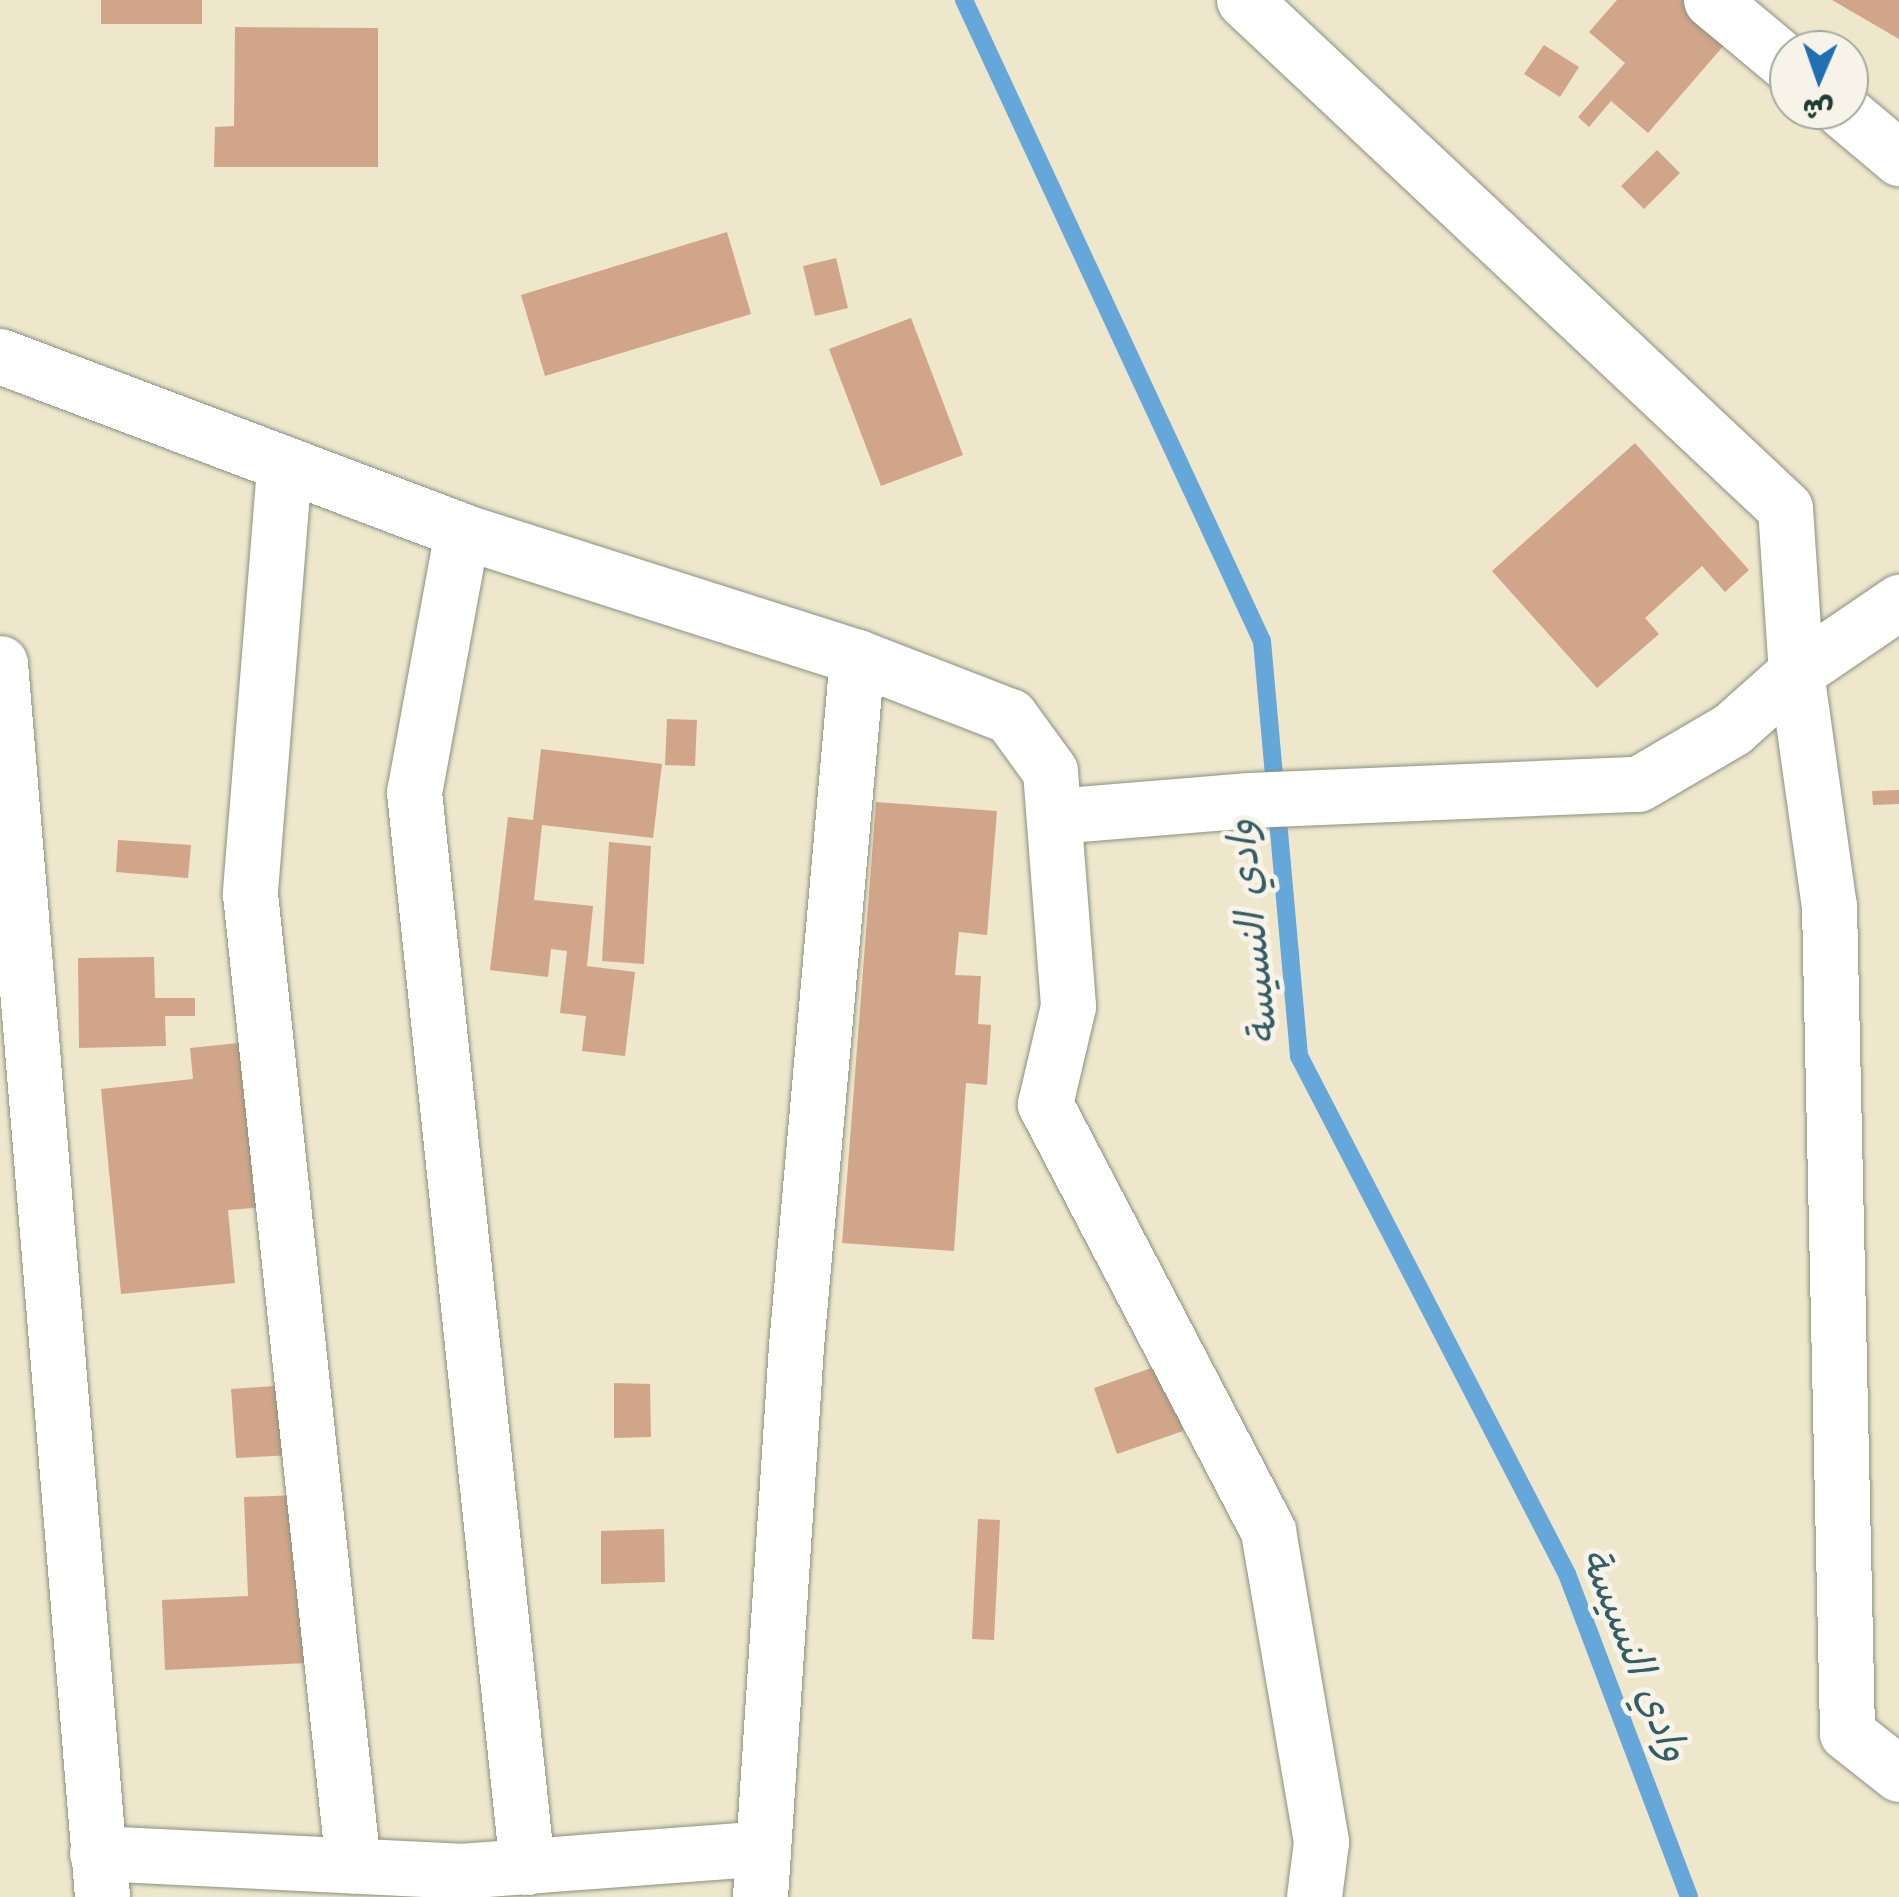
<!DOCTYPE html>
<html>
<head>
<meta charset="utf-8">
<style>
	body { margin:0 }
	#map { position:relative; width:1899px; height:1897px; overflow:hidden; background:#efe7cc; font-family:"Architects Daughter","Playpen Sans Arabic",sans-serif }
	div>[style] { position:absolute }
	.stream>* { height:18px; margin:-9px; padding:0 9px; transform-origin:9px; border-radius:9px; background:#65a7d9 }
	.building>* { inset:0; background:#d0a589 }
	.roads { filter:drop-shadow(0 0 2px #879280) drop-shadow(0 0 2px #879280) }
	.minor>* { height:55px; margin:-27.5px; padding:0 27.5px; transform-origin:27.5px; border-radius:27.5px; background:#fff }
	span { translate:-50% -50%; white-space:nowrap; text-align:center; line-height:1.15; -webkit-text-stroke:10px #f7f3e8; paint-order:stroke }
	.water-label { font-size:40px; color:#345d66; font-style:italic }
	.north { position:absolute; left:1769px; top:30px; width:100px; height:100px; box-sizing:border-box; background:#f7f3e8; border:2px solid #a1aaa0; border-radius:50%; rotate:182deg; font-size:28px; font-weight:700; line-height:40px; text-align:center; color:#1f3d34 }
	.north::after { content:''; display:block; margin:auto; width:35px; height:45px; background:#1f6fb2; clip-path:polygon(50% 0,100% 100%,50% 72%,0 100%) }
</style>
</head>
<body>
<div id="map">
	<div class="stream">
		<div style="left:964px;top:0;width:707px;rotate:65.07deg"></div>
		<div style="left:1262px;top:641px;width:417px;rotate:84.9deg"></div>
		<div style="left:1299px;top:1056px;width:583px;rotate:62.64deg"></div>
		<div style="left:1567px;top:1574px;width:345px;rotate:69.3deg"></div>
	</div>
	<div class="building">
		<div style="clip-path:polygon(101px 0,202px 0,202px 24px,101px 24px)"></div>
		<div style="clip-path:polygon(1617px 0,1690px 0,1732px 36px,1648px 133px,1611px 101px,1589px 127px,1578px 117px,1625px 63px,1589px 32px)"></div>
		<div style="clip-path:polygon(1832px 0,1899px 0,1899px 39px)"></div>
		<div style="clip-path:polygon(235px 27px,378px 28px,378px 167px,214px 167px,215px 127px,234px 126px)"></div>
		<div style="clip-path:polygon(1544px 45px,1579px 67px,1560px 97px,1524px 74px)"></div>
		<div style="clip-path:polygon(1657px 150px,1680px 173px,1644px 209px,1621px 186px)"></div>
		<div style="clip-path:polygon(727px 232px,751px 314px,545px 376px,521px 295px)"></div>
		<div style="clip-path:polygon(836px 258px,848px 308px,815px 316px,803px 266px)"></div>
		<div style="clip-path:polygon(911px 318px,963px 455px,881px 486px,829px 349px)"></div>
		<div style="clip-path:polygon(1635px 443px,1749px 570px,1725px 592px,1702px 566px,1645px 618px,1659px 634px,1597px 688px,1492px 571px)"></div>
		<div style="clip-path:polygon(667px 719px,697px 720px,695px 766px,665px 765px)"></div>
		<div style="clip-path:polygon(541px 749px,662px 764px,653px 838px,542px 825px,534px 900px,593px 906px,587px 966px,635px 972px,625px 1056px,582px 1051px,586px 1016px,560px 1013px,567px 951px,551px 949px,548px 977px,490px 970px,508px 817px,533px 820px)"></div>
		<div style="clip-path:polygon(1899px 790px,1899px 804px,1873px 805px,1872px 791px)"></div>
		<div style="clip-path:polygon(876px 802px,997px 811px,987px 935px,959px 932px,955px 975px,981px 976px,978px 1024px,991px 1025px,987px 1085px,966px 1083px,954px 1251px,842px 1243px)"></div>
		<div style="clip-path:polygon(118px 840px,191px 845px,188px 878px,116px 872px)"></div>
		<div style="clip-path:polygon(609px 842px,651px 846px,644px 964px,602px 961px)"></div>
		<div style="clip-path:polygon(154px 957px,155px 998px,195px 998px,195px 1016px,165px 1016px,166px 1046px,79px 1048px,78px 958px)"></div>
		<div style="clip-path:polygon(248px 1042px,264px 1207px,228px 1210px,235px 1283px,121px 1294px,101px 1089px,193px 1079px,190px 1048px)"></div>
		<div style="clip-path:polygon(1160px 1365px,1183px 1431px,1117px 1454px,1094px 1388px)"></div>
		<div style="clip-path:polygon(614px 1383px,650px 1384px,651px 1437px,614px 1438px)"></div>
		<div style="clip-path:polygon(288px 1385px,293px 1455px,236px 1458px,231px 1389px)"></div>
		<div style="clip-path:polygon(299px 1495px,307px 1663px,165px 1670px,162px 1600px,248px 1596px,244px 1497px)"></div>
		<div style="clip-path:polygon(978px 1519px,1000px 1520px,994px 1640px,972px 1639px)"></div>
		<div style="clip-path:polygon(664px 1529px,665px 1582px,601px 1584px,601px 1531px)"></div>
	</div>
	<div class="roads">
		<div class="minor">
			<div style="left:1244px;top:0;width:742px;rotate:43.2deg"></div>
			<div style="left:1785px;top:508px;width:164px;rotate:86.2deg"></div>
			<div style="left:1796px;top:672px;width:236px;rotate:82deg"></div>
			<div style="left:1829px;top:906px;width:827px;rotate:88.75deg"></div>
			<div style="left:1847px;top:1733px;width:66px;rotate:38.3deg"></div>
			<div style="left:1711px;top:0;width:102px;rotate:39.8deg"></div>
			<div style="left:1842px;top:110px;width:75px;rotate:40.1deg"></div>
			<div style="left:0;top:356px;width:494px;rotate:20.7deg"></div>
			<div style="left:462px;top:531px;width:415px;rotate:17.7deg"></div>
			<div style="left:857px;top:657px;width:692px;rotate:95.06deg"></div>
			<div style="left:796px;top:1346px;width:552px;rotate:93.74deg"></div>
			<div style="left:284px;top:468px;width:427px;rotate:94.6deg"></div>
			<div style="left:250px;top:894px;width:977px;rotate:83.95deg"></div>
			<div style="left:462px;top:531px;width:265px;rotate:100.4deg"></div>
			<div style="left:414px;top:792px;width:1081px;rotate:84deg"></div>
			<div style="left:857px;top:657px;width:164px;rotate:21.1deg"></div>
			<div style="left:1010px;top:716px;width:68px;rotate:54deg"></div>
			<div style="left:1050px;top:771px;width:236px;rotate:85.6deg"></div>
			<div style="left:1068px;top:1006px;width:101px;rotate:103.2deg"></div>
			<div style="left:1045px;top:1104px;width:482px;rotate:62.4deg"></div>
			<div style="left:1268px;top:1531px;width:315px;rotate:80.3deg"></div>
			<div style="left:1321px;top:1842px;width:55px;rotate:97.3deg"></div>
			<div style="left:0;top:663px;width:1238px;rotate:85.27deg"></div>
			<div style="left:1055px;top:816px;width:195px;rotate:-4.7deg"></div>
			<div style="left:1249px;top:800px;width:389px;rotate:-2.4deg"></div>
			<div style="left:1638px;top:784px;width:109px;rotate:-30.3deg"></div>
			<div style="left:1732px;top:729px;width:86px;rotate:-41.7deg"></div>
			<div style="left:1796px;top:672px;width:125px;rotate:-34.2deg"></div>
			<div style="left:97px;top:1853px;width:363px;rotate:2.8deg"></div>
			<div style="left:460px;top:1871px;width:304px;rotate:-4.3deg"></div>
		</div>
	</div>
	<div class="water-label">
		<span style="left:1254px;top:932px;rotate:-96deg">وادي النسيسة</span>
		<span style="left:1633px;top:1655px;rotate:68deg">وادي النسيسة</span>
	</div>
	<div class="north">ش</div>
</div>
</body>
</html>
